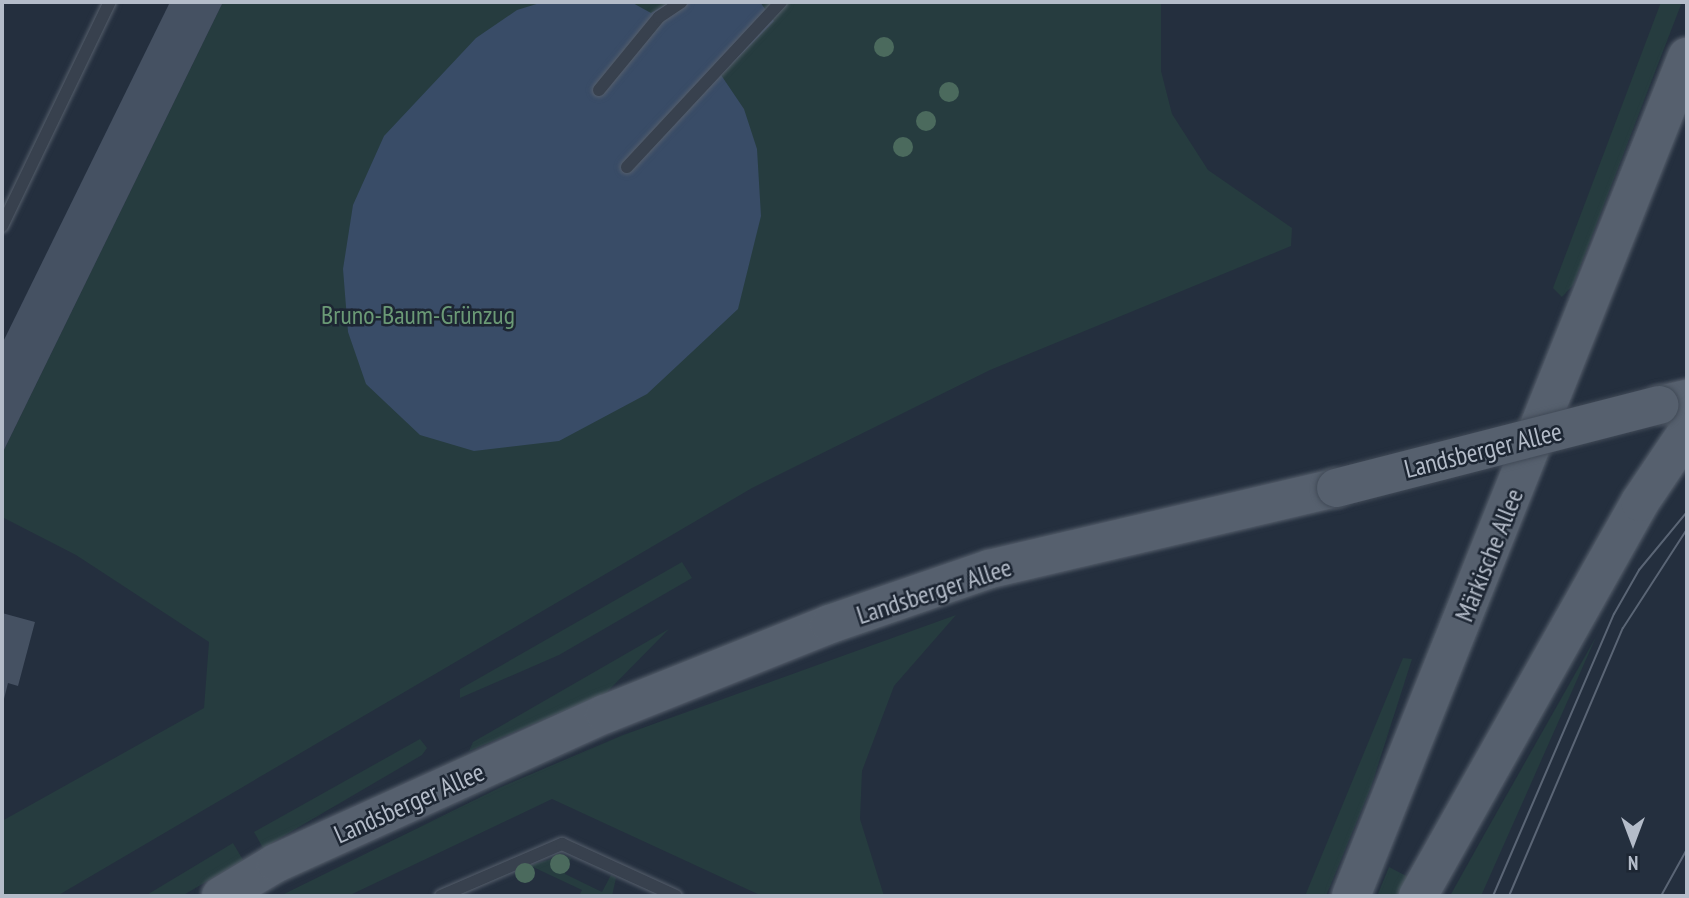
<!DOCTYPE html>
<html>
<head>
<meta charset="utf-8">
<style>
	body { margin:0 }
	#map { position:relative; width:1689px; height:898px; overflow:hidden; background:#242f3e; font-family:"PT Sans Narrow",sans-serif }
	div>[style] { position:absolute }
	.green>* { inset:0; background:#263c3f }
	.water>* { inset:0; background:#394c67 }
	.building>* { inset:0; background:#455162 }
	.roads { filter:drop-shadow(0 0 2px #565f6c) drop-shadow(0 0 2px #565f6c) }
	.service>* { height:12px; margin:-6px; padding:0 6px; transform-origin:6px; border-radius:6px; background:#38414e }
	.primary>* { height:38px; margin:-19px; padding:0 19px; transform-origin:19px; border-radius:19px; background:#56606e }
	.tram>* { height:2px; margin:-1px; padding:0 1px; transform-origin:1px; border-radius:1px; background:#5a6575 }
	.bridges { filter:drop-shadow(0 0 2px #414a57) drop-shadow(0 0 2px #414a57) }
	.primary-bridge>* { height:38px; margin:-19px; padding:0 19px; transform-origin:19px; border-radius:19px; background:#56606e }
	.trees>* { width:20px; height:20px; margin:-10px; border-radius:50%; background:#4b6a5d }
	span { translate:-50% -50%; white-space:nowrap; text-align:center; line-height:1.15; -webkit-text-stroke:5px #1d2633; paint-order:stroke }
	.park-label { font-size:26px; color:#6b9a76 }
	.street-label { font-size:26px; color:#b4bcc9 }
	.frame { position:absolute; inset:0; border:4px solid #b4bcc9; pointer-events:none }
	.north { position:absolute; left:1598px; top:807px; width:70px; height:70px; -webkit-text-stroke:5px #1d2633; paint-order:stroke; rotate:180deg; font-size:19px; font-weight:700; line-height:28px; text-align:center; color:#b4bcc9 }
	.north::after { content:''; display:block; margin:auto; width:24px; height:32px; background:#b4bcc9; clip-path:polygon(50% 0,100% 100%,50% 72%,0 100%) }
</style>
</head>
<body>
<div id="map">
	<div class="green">
		<div style="clip-path:polygon(223px 2px,1161px 2px,1161px 71px,1172px 114px,1208px 170px,1292px 228px,1291px 246px,990px 370px,752px 488px,57px 896px,2px 896px,2px 821px,204px 708px,209px 642px,76px 555px,2px 517px,2px 454px)"></div>
		<div style="clip-path:polygon(1661px 2px,1682px 2px,1573px 285px,1562px 297px,1553px 288px)"></div>
		<div style="clip-path:polygon(682px 562px,692px 578px,559px 655px,460px 698px,460px 689px)"></div>
		<div style="clip-path:polygon(956px 615px,894px 686px,862px 771px,860px 819px,884px 896px,762px 896px,552px 799px,348px 896px,280px 896px,501px 787px,623px 735px)"></div>
		<div style="clip-path:polygon(669px 629px,606px 693px,469px 751px,473px 742px)"></div>
		<div style="clip-path:polygon(1596px 637px,1481px 896px,1450px 896px,1479px 844px)"></div>
		<div style="clip-path:polygon(1403px 658px,1412px 659px,1371px 787px,1326px 896px,1305px 896px)"></div>
		<div style="clip-path:polygon(420px 739px,427px 748px,422px 755px,263px 848px,254px 832px)"></div>
		<div style="clip-path:polygon(233px 843px,243px 860px,182px 896px,145px 896px)"></div>
		<div style="clip-path:polygon(563px 856px,571px 858px,565px 874px,602px 892px,611px 875px,616px 878px,612px 896px,579px 896px,582px 890px,533px 867px,527px 883px,519px 878px,526px 866px)"></div>
		<div style="clip-path:polygon(1389px 867px,1412px 879px,1403px 896px,1377px 896px)"></div>
	</div>
	<div class="water">
		<div style="clip-path:polygon(543px 2px,631px 2px,651px 13px,670px 2px,760px 2px,774px 21px,721px 75px,744px 109px,757px 149px,761px 216px,738px 309px,647px 394px,559px 441px,474px 451px,420px 435px,366px 384px,348px 332px,343px 269px,353px 205px,384px 136px,476px 38px,517px 10px)"></div>
	</div>
	<div class="building">
		<div style="clip-path:polygon(170px 2px,223px 2px,2px 454px,2px 344px)"></div>
		<div style="clip-path:polygon(2px 613px,35px 622px,18px 686px,8px 683px,3px 703px)"></div>
	</div>
	<div class="roads">
		<div class="service">
			<div style="left:599px;top:90px;width:94px;rotate:-50.6deg"></div>
			<div style="left:659px;top:17px;width:27px;rotate:-34deg"></div>
			<div style="left:627px;top:167px;width:226px;rotate:-47deg"></div>
			<div style="left:2px;top:226px;width:249px;rotate:-64.3deg"></div>
			<div style="left:441px;top:896px;width:132px;rotate:-23.3deg"></div>
			<div style="left:562px;top:844px;width:125px;rotate:24.5deg"></div>
		</div>
		<div class="primary">
			<div style="left:1660px;top:405px;width:28px;rotate:-13deg"></div>
			<div style="left:221px;top:896px;width:64px;rotate:-31deg"></div>
			<div style="left:276px;top:863px;width:361px;rotate:-24.4deg"></div>
			<div style="left:605px;top:714px;width:242px;rotate:-21.8deg"></div>
			<div style="left:830px;top:624px;width:169px;rotate:-19deg"></div>
			<div style="left:990px;top:569px;width:355px;rotate:-13.2deg"></div>
			<div style="left:1351px;top:896px;width:904px;rotate:-68.18deg"></div>
			<div style="left:1418px;top:896px;width:452px;rotate:-60.6deg"></div>
			<div style="left:1640px;top:502px;width:84px;rotate:-56.1deg"></div>
		</div>
	</div>
	<div class="tram">
		<div style="left:1493px;top:896px;width:307px;rotate:-66.8deg"></div>
		<div style="left:1614px;top:614px;width:51px;rotate:-60.4deg"></div>
		<div style="left:1639px;top:570px;width:75px;rotate:-50.4deg"></div>
		<div style="left:1509px;top:896px;width:291px;rotate:-67deg"></div>
		<div style="left:1623px;top:628px;width:118px;rotate:-57.1deg"></div>
		<div style="left:1661px;top:896px;width:54px;rotate:-61deg"></div>
		<div style="left:1685px;top:896px;width:4px;rotate:-56deg"></div>
	</div>
	<div class="bridges">
		<div class="primary-bridge">
			<div style="left:1336px;top:488px;width:334px;rotate:-14.4deg"></div>
		</div>
	</div>
	<div class="trees">
		<div style="left:884px;top:47px"></div>
		<div style="left:949px;top:92px"></div>
		<div style="left:926px;top:121px"></div>
		<div style="left:903px;top:147px"></div>
		<div style="left:560px;top:864px"></div>
		<div style="left:525px;top:873px"></div>
	</div>
	<div class="park-label">
		<span style="left:418px;top:315px">Bruno-Baum-Grünzug</span>
	</div>
	<div class="street-label">
		<span style="left:1483px;top:450px;rotate:-14deg">Landsberger Allee</span>
		<span style="left:1489px;top:555px;rotate:-68deg">Märkische Allee</span>
		<span style="left:934px;top:591px;rotate:-18deg">Landsberger Allee</span>
		<span style="left:409px;top:803px;rotate:-24deg">Landsberger Allee</span>
	</div>
	<div class="frame"></div>
	<div class="north">N</div>
</div>
</body>
</html>
